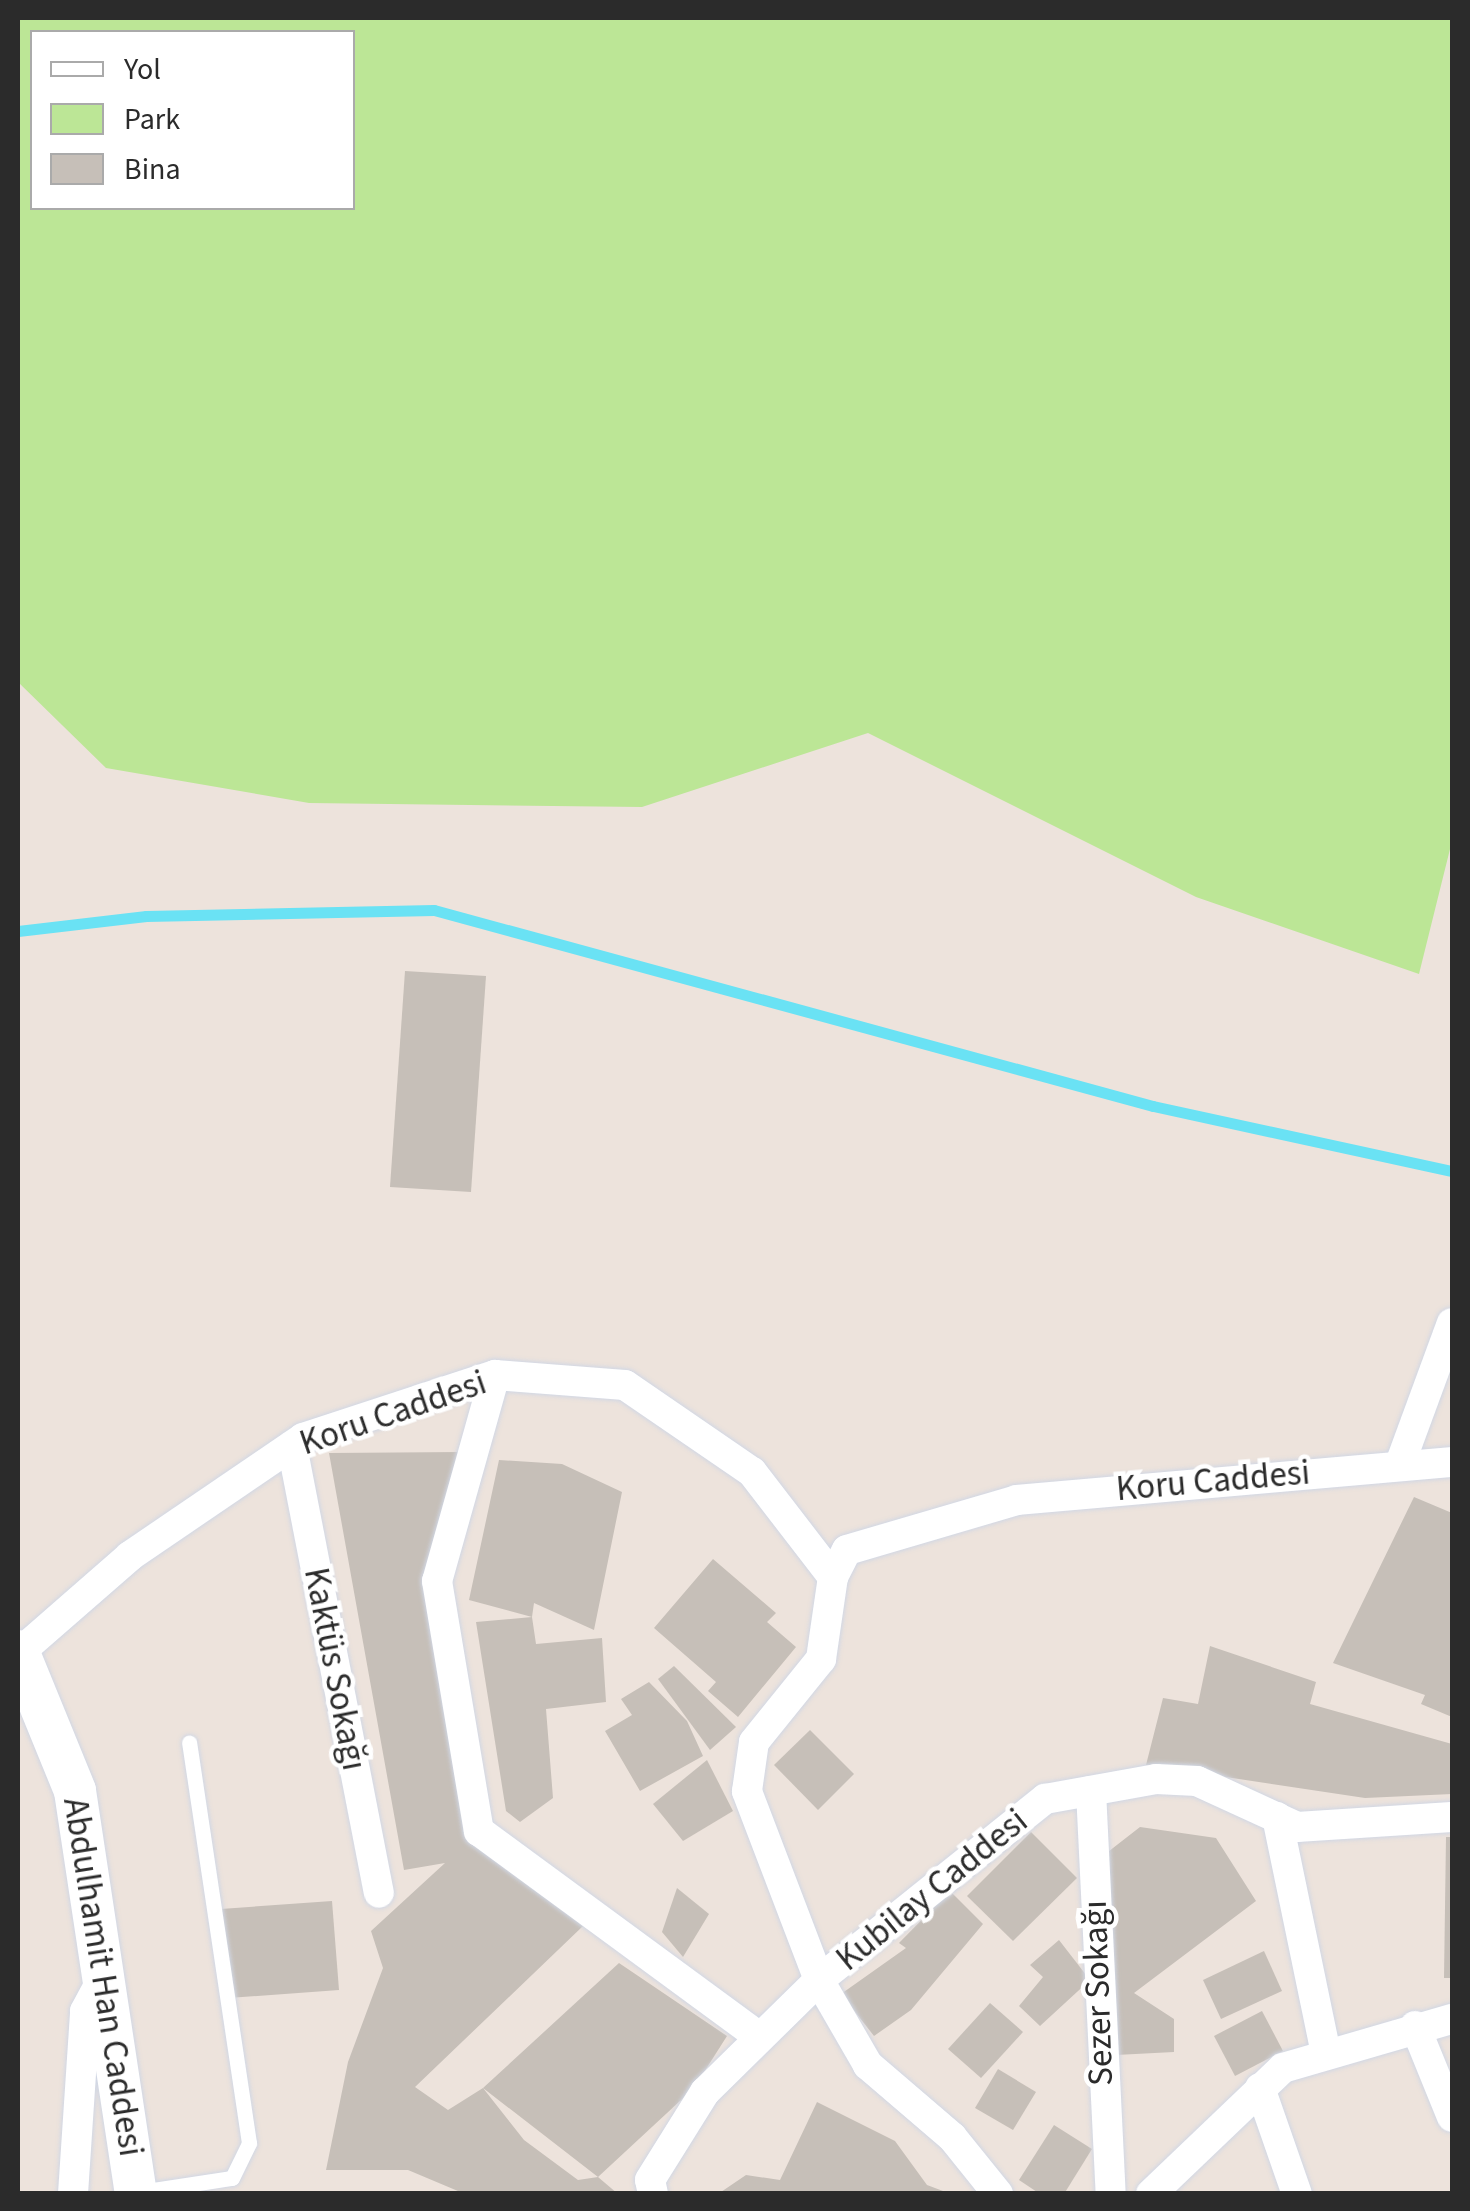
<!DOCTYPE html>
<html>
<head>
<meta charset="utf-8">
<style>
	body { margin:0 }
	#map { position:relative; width:1470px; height:2211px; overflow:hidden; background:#ede3dc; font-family:"Source Sans 3",sans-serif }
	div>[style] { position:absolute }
	.green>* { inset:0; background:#bce696 }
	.stream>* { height:11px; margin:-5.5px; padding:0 5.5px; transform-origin:5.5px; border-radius:5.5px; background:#6ae2f4 }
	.building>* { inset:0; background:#c6bfb8 }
	.roads { filter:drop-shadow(0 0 2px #d1d7e4) drop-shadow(0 0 2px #d1d7e4) }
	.service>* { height:15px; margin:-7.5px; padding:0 7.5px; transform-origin:7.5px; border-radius:7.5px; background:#fff }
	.minor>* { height:30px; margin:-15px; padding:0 15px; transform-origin:15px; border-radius:15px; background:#fff }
	.secondary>* { height:42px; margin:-21px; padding:0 21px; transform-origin:21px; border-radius:21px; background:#fff }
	span { translate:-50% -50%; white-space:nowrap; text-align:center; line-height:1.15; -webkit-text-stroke:9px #fff; paint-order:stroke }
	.street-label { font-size:35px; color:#2b2b2b }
	.frame { position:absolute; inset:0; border:20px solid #2b2b2b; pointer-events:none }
	.legend { position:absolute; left:30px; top:30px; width:325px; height:180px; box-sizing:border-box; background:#fff; border:2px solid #aaa; margin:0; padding:12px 18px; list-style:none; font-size:30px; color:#2b2b2b }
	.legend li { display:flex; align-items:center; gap:20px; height:50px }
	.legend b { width:50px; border:2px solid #aaa }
</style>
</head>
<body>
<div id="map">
	<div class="green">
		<div style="clip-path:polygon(evenodd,18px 18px,1452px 18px,1452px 841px,1419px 974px,1196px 897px,868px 733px,642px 807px,309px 803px,106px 768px,18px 682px,18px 18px,32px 32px,352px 32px,352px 208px,32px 208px,32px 32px)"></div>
	</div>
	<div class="stream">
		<div style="left:18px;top:931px;width:129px;rotate:-6.7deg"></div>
		<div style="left:146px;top:916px;width:288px;rotate:-1.2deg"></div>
		<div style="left:434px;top:910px;width:745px;rotate:15.25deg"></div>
		<div style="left:1153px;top:1106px;width:306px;rotate:12.3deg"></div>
	</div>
	<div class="building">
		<div style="clip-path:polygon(405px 971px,486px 976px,471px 1192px,390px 1187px)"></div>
		<div style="clip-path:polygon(462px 1452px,431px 1582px,473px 1837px,583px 1926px,415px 2087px,448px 2110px,483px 2088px,524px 2140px,578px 2180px,598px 2177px,483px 2088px,619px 1963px,727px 2036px,694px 2088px,598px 2177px,618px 2194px,465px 2194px,408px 2170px,326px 2170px,348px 2062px,383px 1968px,371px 1931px,445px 1863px,404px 1870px,329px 1453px)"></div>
		<div style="clip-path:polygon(499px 1460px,562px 1464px,622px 1492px,594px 1630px,534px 1603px,532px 1617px,469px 1600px)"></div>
		<div style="clip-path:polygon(1414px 1497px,1452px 1513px,1452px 1717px,1421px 1704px,1425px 1695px,1333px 1663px)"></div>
		<div style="clip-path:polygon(713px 1559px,776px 1613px,767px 1622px,796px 1647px,738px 1717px,708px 1691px,716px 1682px,654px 1628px)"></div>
		<div style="clip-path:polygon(532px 1617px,536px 1644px,602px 1638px,606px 1702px,546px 1709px,553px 1798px,520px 1822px,506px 1811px,476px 1622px)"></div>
		<div style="clip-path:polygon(1210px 1646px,1316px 1682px,1310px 1704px,1452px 1744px,1452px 1794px,1365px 1798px,1146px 1765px,1163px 1698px,1198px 1704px)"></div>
		<div style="clip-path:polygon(674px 1666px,736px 1727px,710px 1750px,658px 1679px)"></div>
		<div style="clip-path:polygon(649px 1682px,687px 1721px,703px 1756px,640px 1791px,605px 1731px,632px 1715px,621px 1699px)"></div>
		<div style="clip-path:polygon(810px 1730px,854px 1774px,818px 1810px,774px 1765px)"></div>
		<div style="clip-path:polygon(707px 1760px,733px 1811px,683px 1841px,653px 1804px)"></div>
		<div style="clip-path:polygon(1140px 1827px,1216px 1838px,1256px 1901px,1134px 1993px,1174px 2019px,1174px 2052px,1116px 2055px,1104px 1855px)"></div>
		<div style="clip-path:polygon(1031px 1832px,1077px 1878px,1013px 1941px,967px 1896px)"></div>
		<div style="clip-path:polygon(1446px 1837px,1452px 1837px,1452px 1978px,1444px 1978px)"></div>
		<div style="clip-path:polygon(677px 1888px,709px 1914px,683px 1957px,662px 1932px)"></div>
		<div style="clip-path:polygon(950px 1891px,983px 1924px,911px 2010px,874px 2036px,841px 1994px,906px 1948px,899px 1943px)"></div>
		<div style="clip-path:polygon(332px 1901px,339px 1990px,228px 1998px,221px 1909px)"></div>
		<div style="clip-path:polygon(1059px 1940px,1090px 1980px,1040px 2026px,1019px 2006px,1043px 1977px,1030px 1965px)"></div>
		<div style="clip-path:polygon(1264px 1951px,1282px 1991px,1221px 2019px,1203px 1980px)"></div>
		<div style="clip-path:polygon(990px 2003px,1023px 2032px,981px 2078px,948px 2049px)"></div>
		<div style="clip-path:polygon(1262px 2011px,1283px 2051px,1235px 2076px,1214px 2036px)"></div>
		<div style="clip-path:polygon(998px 2069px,1036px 2092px,1013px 2130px,975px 2108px)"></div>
		<div style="clip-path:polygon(817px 2102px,895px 2141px,927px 2185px,951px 2194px,718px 2194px,746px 2175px,780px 2180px)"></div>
		<div style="clip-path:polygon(1054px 2125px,1092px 2149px,1064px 2194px,1040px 2194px,1019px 2180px)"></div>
	</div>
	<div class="roads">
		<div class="service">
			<div style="left:140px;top:2192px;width:93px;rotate:-8.7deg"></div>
			<div style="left:232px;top:2178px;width:39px;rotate:-64deg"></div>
			<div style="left:249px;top:2143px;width:405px;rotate:-98.5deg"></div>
		</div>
		<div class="minor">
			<div style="left:495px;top:1375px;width:214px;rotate:105.7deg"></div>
			<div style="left:437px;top:1581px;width:254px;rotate:80.5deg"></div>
			<div style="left:479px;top:1831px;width:345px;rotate:36.3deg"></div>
			<div style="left:292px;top:1446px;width:455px;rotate:79deg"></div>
			<div style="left:1400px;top:1464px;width:150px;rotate:-69.8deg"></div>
			<div style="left:19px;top:1653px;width:147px;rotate:-41.1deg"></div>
			<div style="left:130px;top:1556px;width:209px;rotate:-34.3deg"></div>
			<div style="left:303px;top:1438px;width:202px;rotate:-18.2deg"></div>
			<div style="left:495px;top:1375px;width:130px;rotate:4.4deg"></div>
			<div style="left:625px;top:1385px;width:154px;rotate:34.4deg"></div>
			<div style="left:752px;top:1472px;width:133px;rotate:52.4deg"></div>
			<div style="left:833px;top:1577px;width:30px;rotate:-63deg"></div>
			<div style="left:847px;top:1550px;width:177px;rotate:-16.4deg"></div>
			<div style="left:1017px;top:1500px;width:437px;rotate:-5deg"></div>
			<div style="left:1091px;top:1791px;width:403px;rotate:87.2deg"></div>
			<div style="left:1277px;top:1817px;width:241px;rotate:78.3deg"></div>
			<div style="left:1415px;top:2026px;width:98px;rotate:67.9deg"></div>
			<div style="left:1260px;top:2088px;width:112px;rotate:70.8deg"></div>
			<div style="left:73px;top:2194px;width:183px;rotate:-86.2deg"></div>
			<div style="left:85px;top:2011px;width:44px;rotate:-61.7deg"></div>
			<div style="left:653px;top:2194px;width:14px;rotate:-102deg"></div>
			<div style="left:650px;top:2180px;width:104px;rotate:-58deg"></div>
			<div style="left:705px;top:2092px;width:160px;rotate:-44.5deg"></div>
			<div style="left:819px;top:1980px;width:202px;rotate:-110.9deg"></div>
			<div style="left:747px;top:1791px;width:49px;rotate:-81.9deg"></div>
			<div style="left:754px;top:1742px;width:107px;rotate:-51.1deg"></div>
			<div style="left:821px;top:1659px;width:83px;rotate:-81.7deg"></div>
			<div style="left:998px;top:2194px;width:73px;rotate:-128.9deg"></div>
			<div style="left:952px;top:2137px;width:111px;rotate:-139.4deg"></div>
			<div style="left:868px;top:2065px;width:98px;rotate:-120deg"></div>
			<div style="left:819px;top:1980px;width:290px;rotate:-38.7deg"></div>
			<div style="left:1045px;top:1799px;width:113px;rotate:-10.2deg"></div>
			<div style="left:1156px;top:1779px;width:41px;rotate:2.8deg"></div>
			<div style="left:1197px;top:1781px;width:110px;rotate:24.7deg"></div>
			<div style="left:1297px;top:1827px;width:155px;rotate:-3.7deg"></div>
			<div style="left:1151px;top:2194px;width:182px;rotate:-43.7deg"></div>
			<div style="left:1283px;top:2068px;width:176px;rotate:-16.2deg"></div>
		</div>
		<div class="secondary">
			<div style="left:18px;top:1651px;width:151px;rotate:67.8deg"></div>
			<div style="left:75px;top:1791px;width:408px;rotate:81.4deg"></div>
		</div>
	</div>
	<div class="street-label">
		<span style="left:393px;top:1413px;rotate:-19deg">Koru Caddesi</span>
		<span style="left:1213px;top:1481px;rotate:-5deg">Koru Caddesi</span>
		<span style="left:335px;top:1669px;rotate:79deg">Kaktüs Sokağı</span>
		<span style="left:932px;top:1890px;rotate:-39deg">Kubilay Caddesi</span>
		<span style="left:103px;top:1977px;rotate:81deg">Abdulhamit Han Caddesi</span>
		<span style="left:1098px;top:1993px;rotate:-92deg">Sezer Sokağı</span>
	</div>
	<div class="frame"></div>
	<ul class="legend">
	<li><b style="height:12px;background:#fff"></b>Yol</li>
	<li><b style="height:28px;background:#bce696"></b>Park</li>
	<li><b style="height:28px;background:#c6bfb8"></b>Bina</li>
	</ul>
</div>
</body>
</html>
